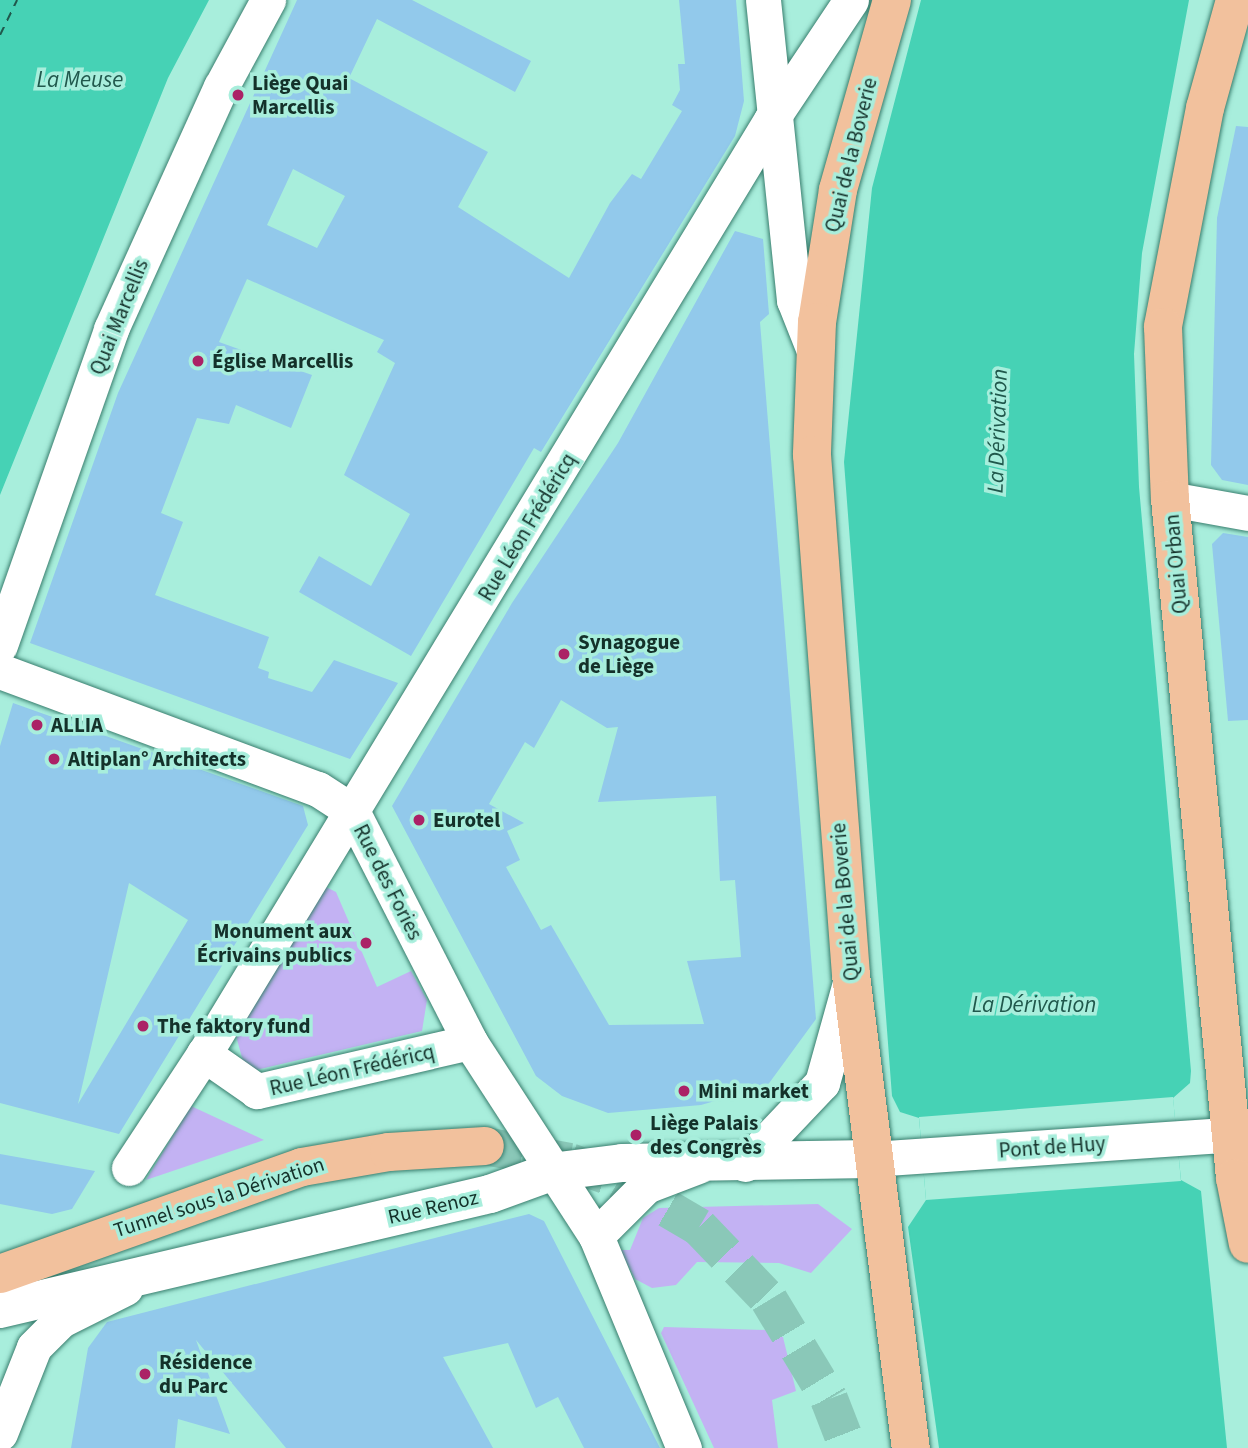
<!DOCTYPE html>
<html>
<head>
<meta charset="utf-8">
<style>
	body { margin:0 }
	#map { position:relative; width:1248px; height:1448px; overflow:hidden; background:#a8eedc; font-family:"Source Sans 3",sans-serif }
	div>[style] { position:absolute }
	.green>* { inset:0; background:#c3b2f3 }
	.water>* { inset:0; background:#46d2b5 }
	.pier>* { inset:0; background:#a8eedc }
	.ferry>* { height:2px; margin-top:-1px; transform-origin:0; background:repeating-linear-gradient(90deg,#20584c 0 9px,transparent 0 16px) }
	.building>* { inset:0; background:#92c9eb }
	.primary-tunnel>* { height:38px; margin-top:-19px; transform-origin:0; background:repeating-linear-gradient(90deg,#8ac8b8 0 38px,transparent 0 57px) }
	.roads { filter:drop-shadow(0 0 2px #397e6e) drop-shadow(0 0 2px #397e6e) }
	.street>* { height:35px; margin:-17.5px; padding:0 17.5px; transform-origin:17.5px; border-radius:17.5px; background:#fff }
	.secondary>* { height:38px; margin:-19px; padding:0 19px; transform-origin:19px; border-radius:19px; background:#fff }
	.primary>* { height:38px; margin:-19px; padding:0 19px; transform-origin:19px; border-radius:19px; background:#f2c19d }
	.dots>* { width:19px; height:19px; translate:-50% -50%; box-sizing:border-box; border:4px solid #a8eedc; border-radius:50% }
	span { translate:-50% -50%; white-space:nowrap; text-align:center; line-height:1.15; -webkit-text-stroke:7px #a8eedc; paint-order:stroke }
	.poi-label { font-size:21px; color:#14312a; font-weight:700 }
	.left { translate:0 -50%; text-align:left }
	.right { translate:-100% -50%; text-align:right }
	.street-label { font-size:21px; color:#14312a }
	.water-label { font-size:23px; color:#20584c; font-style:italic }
</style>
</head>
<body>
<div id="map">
	<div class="green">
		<div style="clip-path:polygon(326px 887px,336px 892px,377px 987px,411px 971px,427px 1000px,422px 1031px,256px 1070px,243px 1061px,236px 1036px)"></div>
		<div style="clip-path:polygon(191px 1106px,264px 1140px,146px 1180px)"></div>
		<div style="clip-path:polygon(818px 1204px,852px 1229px,811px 1273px,779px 1263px,697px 1262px,676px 1285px,652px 1288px,635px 1279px,620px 1250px,630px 1250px,643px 1218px,659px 1208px)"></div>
		<div style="clip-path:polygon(664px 1327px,768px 1330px,783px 1337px,796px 1391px,772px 1400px,778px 1448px,714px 1448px,661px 1333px)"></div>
	</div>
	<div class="water">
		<div style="clip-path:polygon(0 0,209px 0,168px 78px,0 495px)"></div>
		<div style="clip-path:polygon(921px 0,1189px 0,1142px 253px,1134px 354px,1139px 487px,1191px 1071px,1190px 1083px,1173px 1098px,1181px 1180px,1201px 1191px,1227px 1448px,939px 1448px,908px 1227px,926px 1200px,919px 1118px,900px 1112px,892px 1096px,844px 462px,872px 188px)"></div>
	</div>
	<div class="pier">
		<div style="clip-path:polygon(1173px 1097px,1181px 1181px,926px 1200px,919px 1117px)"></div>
	</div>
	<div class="ferry">
		<div style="left:0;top:35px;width:39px;rotate:-64deg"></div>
	</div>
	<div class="building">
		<div style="clip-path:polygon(evenodd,297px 0,412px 0,531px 61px,515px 92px,377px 19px,349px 78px,488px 152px,458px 207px,569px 278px,610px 203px,632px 174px,641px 179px,682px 111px,672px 105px,680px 90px,678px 64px,685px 64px,679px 0,736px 0,744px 101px,735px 136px,541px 452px,534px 448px,411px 656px,299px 592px,319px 556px,371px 586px,410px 514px,344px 475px,395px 363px,377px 352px,384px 340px,247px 279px,219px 342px,312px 375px,291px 428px,236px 405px,229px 424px,197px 418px,161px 513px,183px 522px,155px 595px,269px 637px,258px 668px,269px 672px,268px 678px,312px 692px,334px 660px,398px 683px,350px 759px,30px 643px,118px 393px,297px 0,293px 169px,345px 196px,317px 248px,267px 225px,293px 169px)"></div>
		<div style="clip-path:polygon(1236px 126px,1248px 127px,1248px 485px,1222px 480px,1211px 465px,1217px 218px)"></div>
		<div style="clip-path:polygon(evenodd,735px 231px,763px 239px,769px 314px,760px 322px,816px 1019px,767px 1086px,701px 1105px,608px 1113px,562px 1096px,536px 1076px,392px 806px,512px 603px,618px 443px,735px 231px,561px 700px,607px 728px,618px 727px,598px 802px,716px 796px,720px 881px,735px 880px,741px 957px,687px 961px,704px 1024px,609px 1025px,551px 925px,541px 930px,506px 867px,520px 860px,507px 831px,524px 823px,489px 804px,525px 742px,534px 748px,561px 700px)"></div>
		<div style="clip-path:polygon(1223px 533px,1248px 537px,1248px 720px,1228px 721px,1212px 544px)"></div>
		<div style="clip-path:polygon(evenodd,13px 703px,303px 806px,308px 825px,119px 1134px,0 1103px,0 746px,13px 703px,129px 883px,188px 920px,78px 1104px,129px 883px)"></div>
		<div style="clip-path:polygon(0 1154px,95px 1171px,72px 1209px,52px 1214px,0 1204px)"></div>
		<div style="clip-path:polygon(529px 1214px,544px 1221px,660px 1448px,584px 1448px,558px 1397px,536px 1408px,508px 1343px,443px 1357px,493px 1448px,286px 1448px,196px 1340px,230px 1434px,178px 1419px,175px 1448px,71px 1448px,88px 1348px,107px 1322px)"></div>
	</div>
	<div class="primary-tunnel">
		<div style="left:485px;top:1146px;width:86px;rotate:10.7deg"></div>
		<div style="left:570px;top:1162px;width:52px;rotate:20.2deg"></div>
		<div style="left:619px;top:1180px;width:93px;rotate:30.4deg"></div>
		<div style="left:699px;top:1227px;width:101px;rotate:46.2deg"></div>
		<div style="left:769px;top:1300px;width:116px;rotate:58.8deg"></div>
		<div style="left:829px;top:1399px;width:53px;rotate:68.8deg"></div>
	</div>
	<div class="roads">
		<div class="street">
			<div style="left:763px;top:0;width:302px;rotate:84.1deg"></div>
			<div style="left:794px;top:300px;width:57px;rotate:68.4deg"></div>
			<div style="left:1170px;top:499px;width:79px;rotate:10.2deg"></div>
			<div style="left:0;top:645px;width:335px;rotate:-70.6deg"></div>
			<div style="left:111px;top:329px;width:266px;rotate:-65.6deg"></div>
			<div style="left:221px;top:87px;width:99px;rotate:-61.6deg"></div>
			<div style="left:0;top:671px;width:339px;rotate:20.4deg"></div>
			<div style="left:318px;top:789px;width:40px;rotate:32.9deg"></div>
			<div style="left:352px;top:811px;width:259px;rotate:62.9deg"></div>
			<div style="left:470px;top:1042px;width:231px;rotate:57deg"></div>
			<div style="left:596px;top:1236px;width:230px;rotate:67.5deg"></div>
			<div style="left:470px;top:1042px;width:219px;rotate:167deg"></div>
			<div style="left:257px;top:1091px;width:65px;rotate:-145.1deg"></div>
			<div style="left:204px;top:1054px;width:1093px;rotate:-58.74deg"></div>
			<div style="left:771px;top:120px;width:144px;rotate:-56.3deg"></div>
			<div style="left:871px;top:1159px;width:378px;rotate:-3.9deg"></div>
			<div style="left:745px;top:1164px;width:112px;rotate:-46.5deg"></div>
			<div style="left:822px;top:1083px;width:101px;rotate:-74.4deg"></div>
			<div style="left:129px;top:1168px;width:136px;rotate:-56.7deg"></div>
			<div style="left:596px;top:1236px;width:71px;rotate:-45deg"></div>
			<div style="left:646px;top:1186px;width:56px;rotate:-21deg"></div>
			<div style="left:0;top:1433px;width:92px;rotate:-68.4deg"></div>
			<div style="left:34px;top:1347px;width:38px;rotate:-45deg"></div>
			<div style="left:61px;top:1320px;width:72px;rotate:-26.6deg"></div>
		</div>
		<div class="secondary">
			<div style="left:0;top:1309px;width:503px;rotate:-13.21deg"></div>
			<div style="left:490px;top:1194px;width:65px;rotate:-19.8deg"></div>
			<div style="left:551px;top:1172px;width:72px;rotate:-7.2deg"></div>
			<div style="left:622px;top:1163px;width:249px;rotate:-0.9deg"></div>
		</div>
		<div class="primary">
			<div style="left:892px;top:0;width:198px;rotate:105.9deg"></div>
			<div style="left:838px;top:190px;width:134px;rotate:99deg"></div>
			<div style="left:817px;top:322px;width:133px;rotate:92.2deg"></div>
			<div style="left:812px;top:455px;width:521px;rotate:85.71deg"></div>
			<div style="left:851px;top:975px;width:477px;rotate:82.8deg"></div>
			<div style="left:1235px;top:0;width:112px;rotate:105.5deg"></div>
			<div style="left:1205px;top:108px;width:223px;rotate:100.9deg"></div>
			<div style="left:1163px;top:327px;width:172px;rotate:87.7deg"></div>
			<div style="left:1170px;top:499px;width:682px;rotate:84.53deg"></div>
			<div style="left:1235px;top:1178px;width:67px;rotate:78.9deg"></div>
			<div style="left:0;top:1274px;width:320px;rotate:-19.5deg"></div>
			<div style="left:302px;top:1167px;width:88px;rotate:-9.8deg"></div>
			<div style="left:389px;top:1152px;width:96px;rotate:-3.6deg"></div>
		</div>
	</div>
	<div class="dots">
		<div style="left:238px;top:95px;background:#ab2266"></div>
		<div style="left:198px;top:361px;background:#ab2266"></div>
		<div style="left:564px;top:654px;background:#ab2266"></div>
		<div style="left:37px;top:725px;background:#ab2266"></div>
		<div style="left:54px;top:759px;background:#ab2266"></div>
		<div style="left:419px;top:820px;background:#ab2266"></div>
		<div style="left:366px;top:943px;background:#ab2266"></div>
		<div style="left:143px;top:1026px;background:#ab2266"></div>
		<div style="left:684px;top:1091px;background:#ab2266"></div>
		<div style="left:636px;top:1135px;background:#ab2266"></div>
		<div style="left:145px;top:1374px;background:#ab2266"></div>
	</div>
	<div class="poi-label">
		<span class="left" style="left:252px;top:95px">Liège Quai<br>Marcellis</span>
		<span class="left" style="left:212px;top:361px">Église Marcellis</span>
		<span class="left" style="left:578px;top:654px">Synagogue<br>de Liège</span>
		<span class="left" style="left:51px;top:725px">ALLIA</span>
		<span class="left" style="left:68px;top:759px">Altiplan° Architects</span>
		<span class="left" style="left:433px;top:820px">Eurotel</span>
		<span class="right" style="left:352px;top:943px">Monument aux<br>Écrivains publics</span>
		<span class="left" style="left:157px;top:1026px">The faktory fund</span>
		<span class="left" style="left:698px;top:1091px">Mini market</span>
		<span class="left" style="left:650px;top:1135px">Liège Palais<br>des Congrès</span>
		<span class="left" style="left:159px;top:1374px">Résidence<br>du Parc</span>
	</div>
	<div class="street-label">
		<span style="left:851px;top:155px;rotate:-76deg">Quai de la Boverie</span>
		<span style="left:119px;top:317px;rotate:-68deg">Quai Marcellis</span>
		<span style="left:527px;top:527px;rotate:-59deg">Rue Léon Frédéricq</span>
		<span style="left:1176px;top:564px;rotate:-95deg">Quai Orban</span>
		<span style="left:388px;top:882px;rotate:63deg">Rue des Fories</span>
		<span style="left:845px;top:902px;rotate:-95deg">Quai de la Boverie</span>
		<span style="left:352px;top:1070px;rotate:-13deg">Rue Léon Frédéricq</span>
		<span style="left:1052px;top:1147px;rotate:-4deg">Pont de Huy</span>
		<span style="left:219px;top:1197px;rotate:-18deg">Tunnel sous la Dérivation</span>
		<span style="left:433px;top:1207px;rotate:-13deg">Rue Renoz</span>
	</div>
	<div class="water-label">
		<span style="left:80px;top:80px">La Meuse</span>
		<span style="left:998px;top:431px;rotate:-88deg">La Dérivation</span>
		<span style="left:1034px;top:1005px">La Dérivation</span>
	</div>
</div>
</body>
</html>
